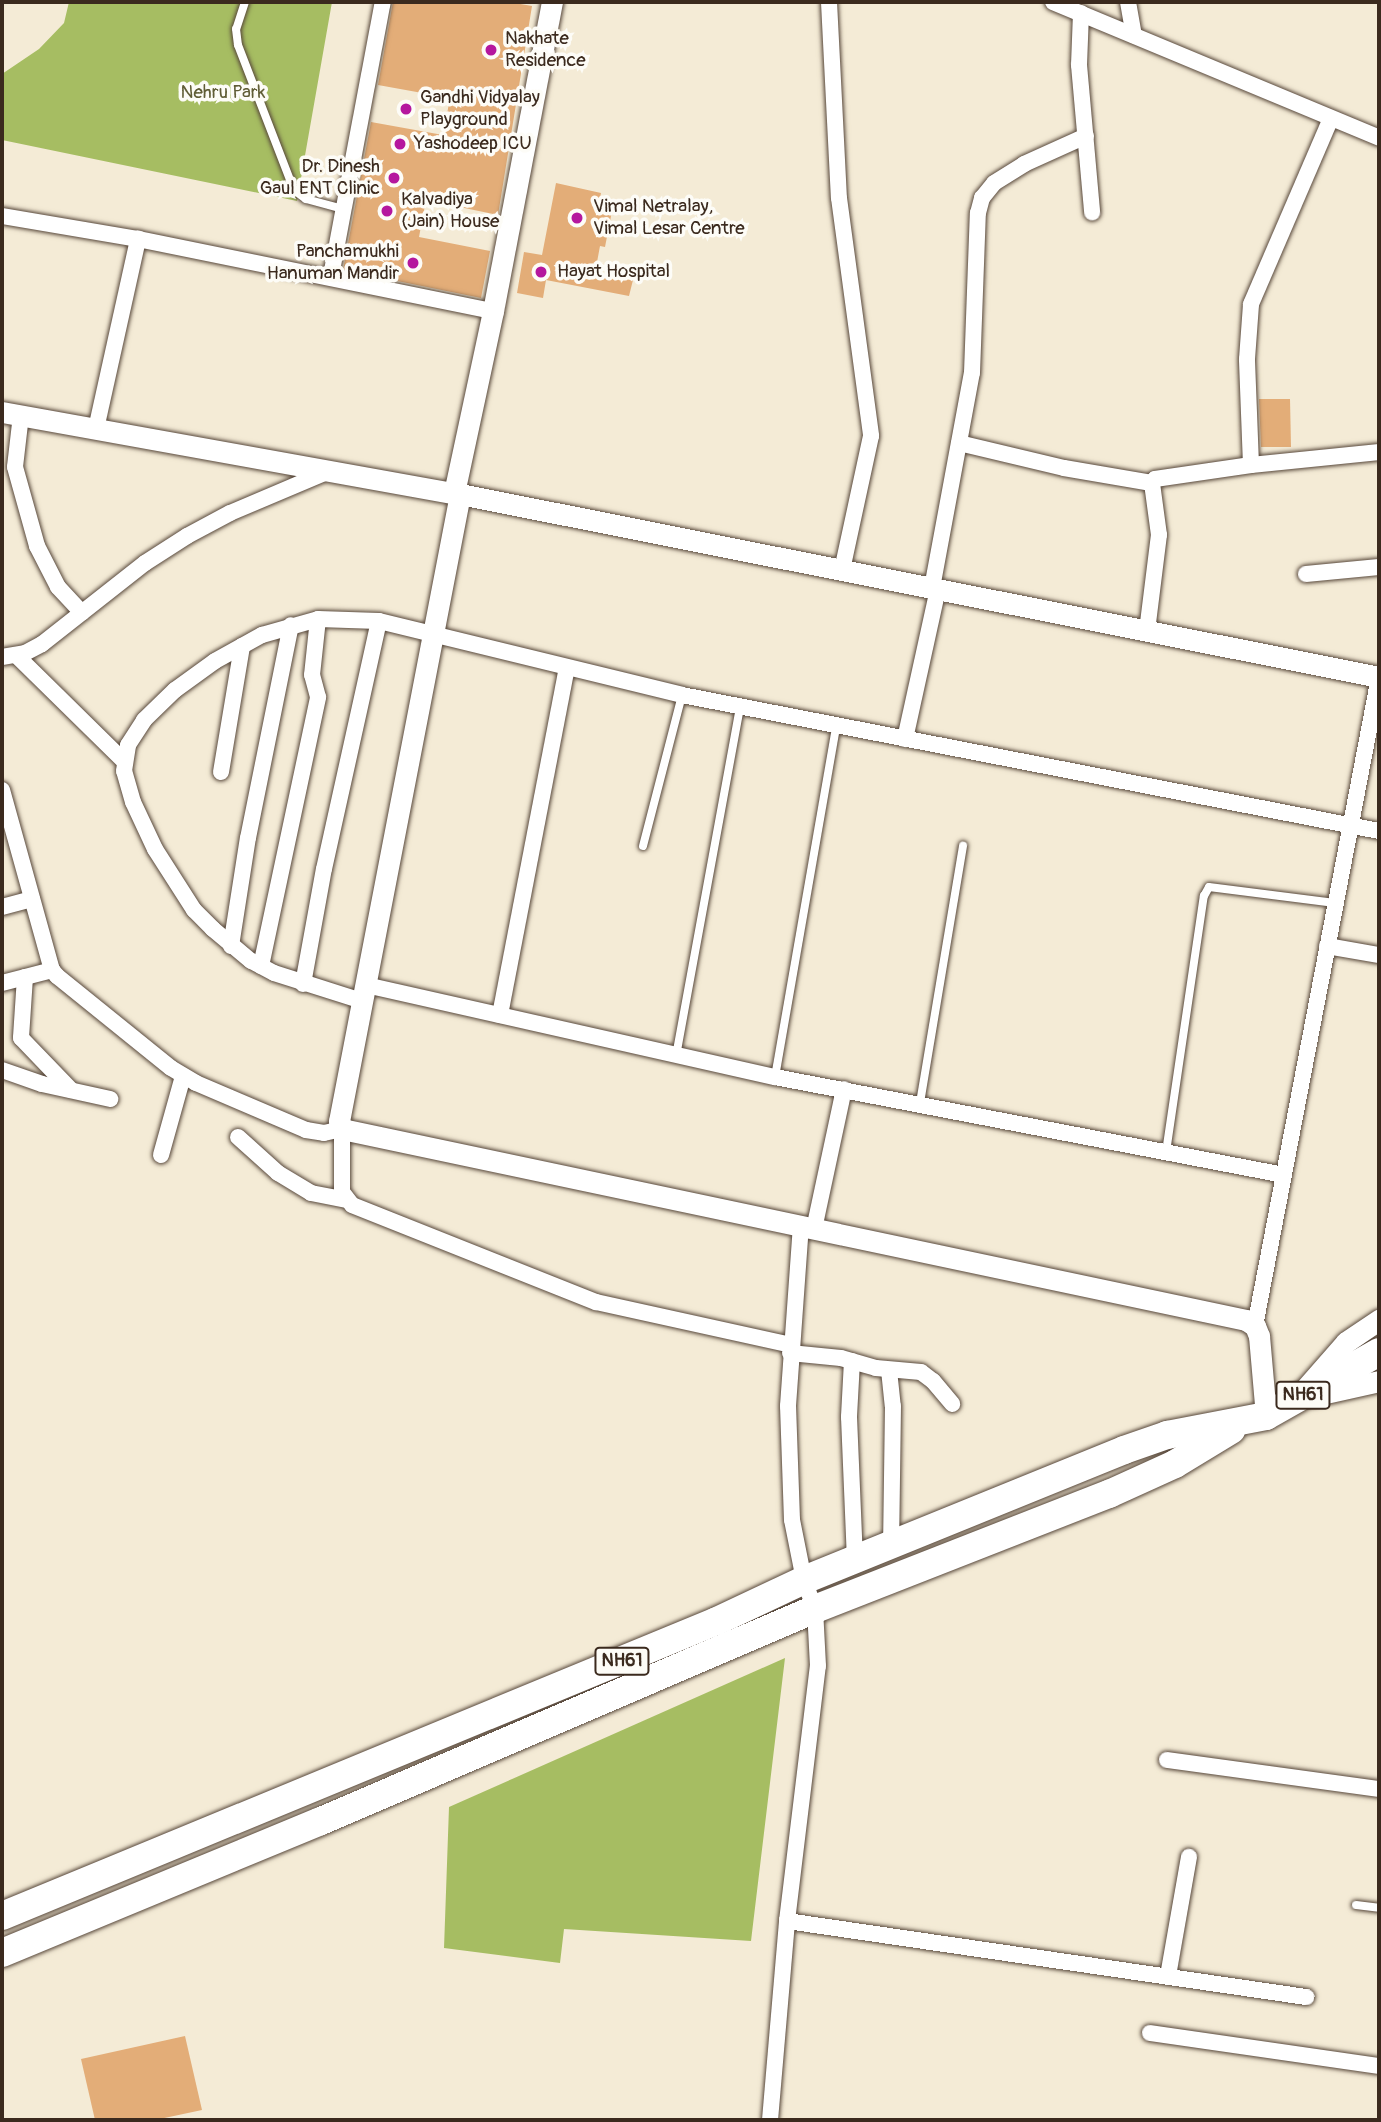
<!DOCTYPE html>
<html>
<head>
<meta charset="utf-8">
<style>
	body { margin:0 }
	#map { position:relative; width:1381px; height:2122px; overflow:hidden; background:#f4ebd6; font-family:Pangolin,sans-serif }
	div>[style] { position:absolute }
	.green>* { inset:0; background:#a6bd62 }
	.building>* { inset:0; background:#e3ad78 }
	.roads { filter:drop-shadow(0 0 2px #57473a) drop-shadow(0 0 2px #57473a) }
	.lane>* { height:8px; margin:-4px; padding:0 4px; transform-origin:4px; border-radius:4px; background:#fff }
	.street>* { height:16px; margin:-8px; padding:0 8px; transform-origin:8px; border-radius:8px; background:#fff }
	.secondary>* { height:21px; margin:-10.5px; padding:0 10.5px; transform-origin:10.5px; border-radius:10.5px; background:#fff }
	.highway>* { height:28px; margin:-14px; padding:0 14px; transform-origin:14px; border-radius:14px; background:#fff }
	.dots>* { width:19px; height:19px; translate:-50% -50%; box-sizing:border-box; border:4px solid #fdfcf7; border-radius:50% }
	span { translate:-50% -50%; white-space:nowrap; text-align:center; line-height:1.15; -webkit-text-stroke:7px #fdfcf7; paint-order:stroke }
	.shield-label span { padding:2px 5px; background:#fdfcf7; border:2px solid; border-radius:5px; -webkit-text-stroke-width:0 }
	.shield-label { font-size:18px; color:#3b2a1e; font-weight:700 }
	.poi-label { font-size:19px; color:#3b2a1e }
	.left { translate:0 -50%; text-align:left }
	.right { translate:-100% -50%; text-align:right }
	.park-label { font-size:19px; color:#605d36 }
	.frame { position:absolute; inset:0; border:4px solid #3b2a1e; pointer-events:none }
</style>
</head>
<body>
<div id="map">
	<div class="green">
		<div style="clip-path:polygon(69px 2px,332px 2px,297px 201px,2px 140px,2px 74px,39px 49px,64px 23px)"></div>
		<div style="clip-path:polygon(785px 1658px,751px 1941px,564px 1929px,560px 1963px,444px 1948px,449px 1807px)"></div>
	</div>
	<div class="building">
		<div style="clip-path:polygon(393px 2px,509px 2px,532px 6px,498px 215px,426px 200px,419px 237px,490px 251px,481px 298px,343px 270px,371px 122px,443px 135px,450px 98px,378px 85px)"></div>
		<div style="clip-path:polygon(556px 183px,601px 193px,599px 203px,613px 206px,605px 247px,600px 246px,595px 273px,633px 280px,629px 296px,546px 280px,543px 298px,517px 293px,524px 252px,542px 255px)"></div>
		<div style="clip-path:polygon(1259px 399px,1290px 399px,1291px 447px,1261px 447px)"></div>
		<div style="clip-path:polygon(185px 2036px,202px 2110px,155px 2120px,95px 2120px,81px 2059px)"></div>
	</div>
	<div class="roads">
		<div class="lane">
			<div style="left:245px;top:2px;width:28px;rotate:108deg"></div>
			<div style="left:236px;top:29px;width:16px;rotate:83deg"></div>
			<div style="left:238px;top:45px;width:155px;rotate:68.9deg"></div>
			<div style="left:294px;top:190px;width:15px;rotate:37deg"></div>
			<div style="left:306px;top:199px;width:39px;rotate:15deg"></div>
			<div style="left:643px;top:846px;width:156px;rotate:-75.5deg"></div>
			<div style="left:676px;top:1056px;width:355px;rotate:-79.6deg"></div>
			<div style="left:775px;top:1077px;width:356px;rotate:-80.1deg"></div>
			<div style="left:920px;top:1103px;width:261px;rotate:-80.5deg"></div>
			<div style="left:1166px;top:1152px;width:259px;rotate:-81.6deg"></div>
			<div style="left:1204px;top:896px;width:10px;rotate:-61deg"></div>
			<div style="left:1209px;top:887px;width:127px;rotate:7.2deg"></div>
			<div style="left:1356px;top:1905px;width:23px;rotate:7deg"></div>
		</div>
		<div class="street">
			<div style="left:829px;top:2px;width:196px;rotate:87.1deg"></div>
			<div style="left:839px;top:198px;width:240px;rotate:82.3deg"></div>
			<div style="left:871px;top:436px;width:137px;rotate:102.2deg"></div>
			<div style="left:1053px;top:2px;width:353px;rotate:22.6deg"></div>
			<div style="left:1128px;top:2px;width:34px;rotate:80deg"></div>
			<div style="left:1081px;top:13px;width:52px;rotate:92.2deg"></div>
			<div style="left:1079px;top:65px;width:148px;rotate:84.9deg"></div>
			<div style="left:2px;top:216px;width:138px;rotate:9.6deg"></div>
			<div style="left:138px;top:239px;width:362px;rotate:11.5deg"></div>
			<div style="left:331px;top:276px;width:279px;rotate:-79.3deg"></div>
			<div style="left:21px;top:415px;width:52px;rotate:96.6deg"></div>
			<div style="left:15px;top:467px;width:82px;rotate:74.4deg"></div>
			<div style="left:37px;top:546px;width:46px;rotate:62.9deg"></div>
			<div style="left:58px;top:587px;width:35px;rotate:47deg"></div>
			<div style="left:96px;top:429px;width:195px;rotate:-77.5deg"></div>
			<div style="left:959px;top:443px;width:108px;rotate:13.4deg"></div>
			<div style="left:1064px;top:468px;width:89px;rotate:9.7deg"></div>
			<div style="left:1251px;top:465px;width:106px;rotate:-92.2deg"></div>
			<div style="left:1247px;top:359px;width:55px;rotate:-85.8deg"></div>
			<div style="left:1251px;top:304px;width:202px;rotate:-66.7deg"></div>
			<div style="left:1306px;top:574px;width:73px;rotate:-5.5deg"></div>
			<div style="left:932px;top:588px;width:219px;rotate:-79.5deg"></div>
			<div style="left:972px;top:373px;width:160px;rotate:-87.9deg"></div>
			<div style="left:978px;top:213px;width:16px;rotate:-75deg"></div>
			<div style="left:982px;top:198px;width:19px;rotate:-51deg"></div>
			<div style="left:994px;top:183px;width:36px;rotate:-32deg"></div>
			<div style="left:1024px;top:164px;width:68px;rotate:-24.3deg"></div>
			<div style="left:1147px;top:631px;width:97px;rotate:-82.9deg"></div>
			<div style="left:1159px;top:535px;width:52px;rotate:-97.7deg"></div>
			<div style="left:1152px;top:483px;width:5px;rotate:-53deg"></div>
			<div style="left:1155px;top:479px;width:97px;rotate:-8.3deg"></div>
			<div style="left:1251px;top:465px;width:129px;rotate:-5.8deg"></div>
			<div style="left:16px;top:655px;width:151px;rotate:44.5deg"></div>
			<div style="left:2px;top:657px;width:23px;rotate:-10deg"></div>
			<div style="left:25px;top:653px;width:19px;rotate:-28deg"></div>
			<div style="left:42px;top:644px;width:131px;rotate:-38.2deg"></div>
			<div style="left:145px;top:563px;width:50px;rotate:-32.7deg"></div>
			<div style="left:187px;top:536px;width:49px;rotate:-28.1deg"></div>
			<div style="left:230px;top:513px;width:108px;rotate:-23deg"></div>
			<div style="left:905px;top:739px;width:154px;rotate:-77.6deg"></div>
			<div style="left:221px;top:772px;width:128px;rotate:-80.5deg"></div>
			<div style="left:2px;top:790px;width:187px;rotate:74.5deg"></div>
			<div style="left:52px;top:970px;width:8px;rotate:50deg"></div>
			<div style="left:57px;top:976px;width:146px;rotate:38.9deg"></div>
			<div style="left:171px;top:1068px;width:29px;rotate:31deg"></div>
			<div style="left:196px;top:1083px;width:120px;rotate:23.1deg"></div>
			<div style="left:306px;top:1130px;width:18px;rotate:9deg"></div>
			<div style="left:324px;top:1133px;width:18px;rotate:-13deg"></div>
			<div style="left:342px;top:1129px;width:63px;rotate:90deg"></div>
			<div style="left:342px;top:1192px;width:16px;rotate:52deg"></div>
			<div style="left:352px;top:1205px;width:263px;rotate:21.7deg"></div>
			<div style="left:596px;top:1302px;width:200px;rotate:12.4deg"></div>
			<div style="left:2px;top:907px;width:31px;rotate:-15deg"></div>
			<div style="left:231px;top:946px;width:109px;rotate:-81.1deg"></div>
			<div style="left:248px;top:838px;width:217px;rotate:-78.6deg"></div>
			<div style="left:1327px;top:946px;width:53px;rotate:9.8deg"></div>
			<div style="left:261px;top:966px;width:275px;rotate:-78deg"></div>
			<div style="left:318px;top:697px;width:23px;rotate:-105deg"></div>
			<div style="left:312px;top:675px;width:56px;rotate:-83.9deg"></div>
			<div style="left:25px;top:977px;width:61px;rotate:93.8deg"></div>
			<div style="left:21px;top:1038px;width:72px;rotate:46.1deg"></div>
			<div style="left:2px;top:983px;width:52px;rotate:-14.6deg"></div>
			<div style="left:303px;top:984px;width:117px;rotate:-79.7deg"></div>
			<div style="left:324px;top:869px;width:254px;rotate:-77.5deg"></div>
			<div style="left:366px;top:985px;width:419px;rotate:12.7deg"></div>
			<div style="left:775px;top:1077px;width:518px;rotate:10.9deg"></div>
			<div style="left:362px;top:1001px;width:92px;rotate:-162.3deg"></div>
			<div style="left:274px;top:973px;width:26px;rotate:-152deg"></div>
			<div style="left:251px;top:961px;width:50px;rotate:-139.9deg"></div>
			<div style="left:213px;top:929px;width:27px;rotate:-135deg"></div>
			<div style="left:194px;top:910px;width:72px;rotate:-122.6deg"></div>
			<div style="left:155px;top:849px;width:52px;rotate:-115.1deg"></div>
			<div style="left:133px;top:802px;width:32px;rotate:-106deg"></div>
			<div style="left:124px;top:771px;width:26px;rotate:-81deg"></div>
			<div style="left:128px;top:745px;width:30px;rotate:-57deg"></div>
			<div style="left:144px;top:720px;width:43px;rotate:-44.1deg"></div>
			<div style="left:175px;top:690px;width:49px;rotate:-35.9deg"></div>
			<div style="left:215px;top:661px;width:54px;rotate:-29deg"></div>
			<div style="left:262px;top:635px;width:58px;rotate:-15.9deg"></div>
			<div style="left:318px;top:619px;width:61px;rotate:1.9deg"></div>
			<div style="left:379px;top:621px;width:312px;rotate:13.7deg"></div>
			<div style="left:682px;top:695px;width:710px;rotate:11.04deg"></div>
			<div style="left:500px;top:1015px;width:353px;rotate:-79.1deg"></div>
			<div style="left:2px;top:1070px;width:42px;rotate:19.3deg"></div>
			<div style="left:42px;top:1084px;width:70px;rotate:12.4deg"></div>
			<div style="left:238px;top:1137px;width:54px;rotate:42deg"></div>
			<div style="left:278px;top:1173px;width:39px;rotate:31deg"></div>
			<div style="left:311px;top:1193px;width:36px;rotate:11deg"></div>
			<div style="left:161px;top:1155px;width:82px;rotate:-74.4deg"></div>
			<div style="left:814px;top:1229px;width:143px;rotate:-77.9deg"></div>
			<div style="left:1255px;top:1326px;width:661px;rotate:-79.18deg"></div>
			<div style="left:790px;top:1353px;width:51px;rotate:5.6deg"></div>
			<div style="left:841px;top:1358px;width:36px;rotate:16deg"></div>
			<div style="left:876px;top:1368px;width:45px;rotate:5.1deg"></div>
			<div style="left:921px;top:1372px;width:15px;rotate:37deg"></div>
			<div style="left:933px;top:1381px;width:30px;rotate:50deg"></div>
			<div style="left:852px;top:1361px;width:56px;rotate:93.1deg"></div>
			<div style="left:849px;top:1417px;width:142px;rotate:87.6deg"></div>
			<div style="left:889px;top:1370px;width:36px;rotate:84deg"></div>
			<div style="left:893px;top:1406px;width:139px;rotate:90.8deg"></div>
			<div style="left:1167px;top:1760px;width:214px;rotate:7.8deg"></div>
			<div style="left:787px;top:1921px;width:525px;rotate:8.33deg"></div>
			<div style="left:1168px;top:1976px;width:121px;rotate:-80deg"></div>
			<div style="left:1150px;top:2033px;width:231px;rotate:8.2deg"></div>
			<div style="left:770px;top:2120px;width:200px;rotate:-85.1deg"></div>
			<div style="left:787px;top:1921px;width:257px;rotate:-83.1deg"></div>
			<div style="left:818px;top:1666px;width:57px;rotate:-93deg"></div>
			<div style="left:815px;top:1609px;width:31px;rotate:-111deg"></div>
			<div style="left:804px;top:1580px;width:61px;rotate:-101.3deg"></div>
			<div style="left:792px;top:1520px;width:114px;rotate:-92deg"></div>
			<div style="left:788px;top:1406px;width:181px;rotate:-85.9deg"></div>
		</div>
		<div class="secondary">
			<div style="left:2px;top:412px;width:465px;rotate:10.2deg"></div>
			<div style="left:460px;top:494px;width:937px;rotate:11.26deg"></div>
			<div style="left:454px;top:493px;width:186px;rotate:-77.9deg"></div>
			<div style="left:493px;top:311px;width:315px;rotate:-79.2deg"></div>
			<div style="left:460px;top:494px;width:639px;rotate:100.92deg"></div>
			<div style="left:339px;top:1121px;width:9px;rotate:69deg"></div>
			<div style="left:342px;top:1129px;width:924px;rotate:11.93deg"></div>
			<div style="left:1246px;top:1320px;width:11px;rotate:34deg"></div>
			<div style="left:1255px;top:1326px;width:11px;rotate:68deg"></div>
			<div style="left:1259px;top:1336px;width:80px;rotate:85deg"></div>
			<div style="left:1305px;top:1389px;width:62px;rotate:-48.9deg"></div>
			<div style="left:1346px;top:1342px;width:40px;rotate:-34deg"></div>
			<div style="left:1312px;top:1396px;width:69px;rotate:-12.6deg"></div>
		</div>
		<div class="highway">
			<div style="left:2px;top:1916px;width:773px;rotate:-22.42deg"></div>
			<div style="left:717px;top:1621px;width:96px;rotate:-25.2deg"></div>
			<div style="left:804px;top:1580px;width:345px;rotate:-22.1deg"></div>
			<div style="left:1124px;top:1450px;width:46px;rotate:-19.2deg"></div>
			<div style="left:1167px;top:1435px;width:101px;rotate:-10.9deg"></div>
			<div style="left:1266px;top:1416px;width:130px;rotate:-29.5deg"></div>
			<div style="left:2px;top:1953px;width:345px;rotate:-22.5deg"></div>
			<div style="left:321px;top:1821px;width:538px;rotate:-23.23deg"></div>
			<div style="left:815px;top:1609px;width:316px;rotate:-21.4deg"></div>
			<div style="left:1109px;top:1494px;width:72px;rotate:-24.4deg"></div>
			<div style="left:1175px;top:1464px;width:66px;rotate:-31.3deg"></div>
		</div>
	</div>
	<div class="dots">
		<div style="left:491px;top:50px;background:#b5179e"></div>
		<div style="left:406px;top:109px;background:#b5179e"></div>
		<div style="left:400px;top:144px;background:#b5179e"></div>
		<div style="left:394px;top:178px;background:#b5179e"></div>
		<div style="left:387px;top:211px;background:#b5179e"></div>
		<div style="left:577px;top:218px;background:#b5179e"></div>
		<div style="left:413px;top:263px;background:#b5179e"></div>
		<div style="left:541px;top:272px;background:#b5179e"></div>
	</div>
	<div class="shield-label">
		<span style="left:1303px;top:1395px">NH61</span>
		<span style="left:622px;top:1661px">NH61</span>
	</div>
	<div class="poi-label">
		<span class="left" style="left:505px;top:50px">Nakhate<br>Residence</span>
		<span class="left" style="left:420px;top:109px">Gandhi Vidyalay<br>Playground</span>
		<span class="left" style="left:414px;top:144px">Yashodeep ICU</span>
		<span class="right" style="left:380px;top:178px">Dr. Dinesh<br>Gaul ENT Clinic</span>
		<span class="left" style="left:401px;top:211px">Kalvadiya<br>(Jain) House</span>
		<span class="left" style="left:593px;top:218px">Vimal Netralay,<br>Vimal Lesar Centre</span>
		<span class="right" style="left:399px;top:263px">Panchamukhi<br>Hanuman Mandir</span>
		<span class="left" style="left:557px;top:272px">Hayat Hospital</span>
	</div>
	<div class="park-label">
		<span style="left:223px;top:93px">Nehru Park</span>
	</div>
	<div class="frame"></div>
</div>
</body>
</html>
